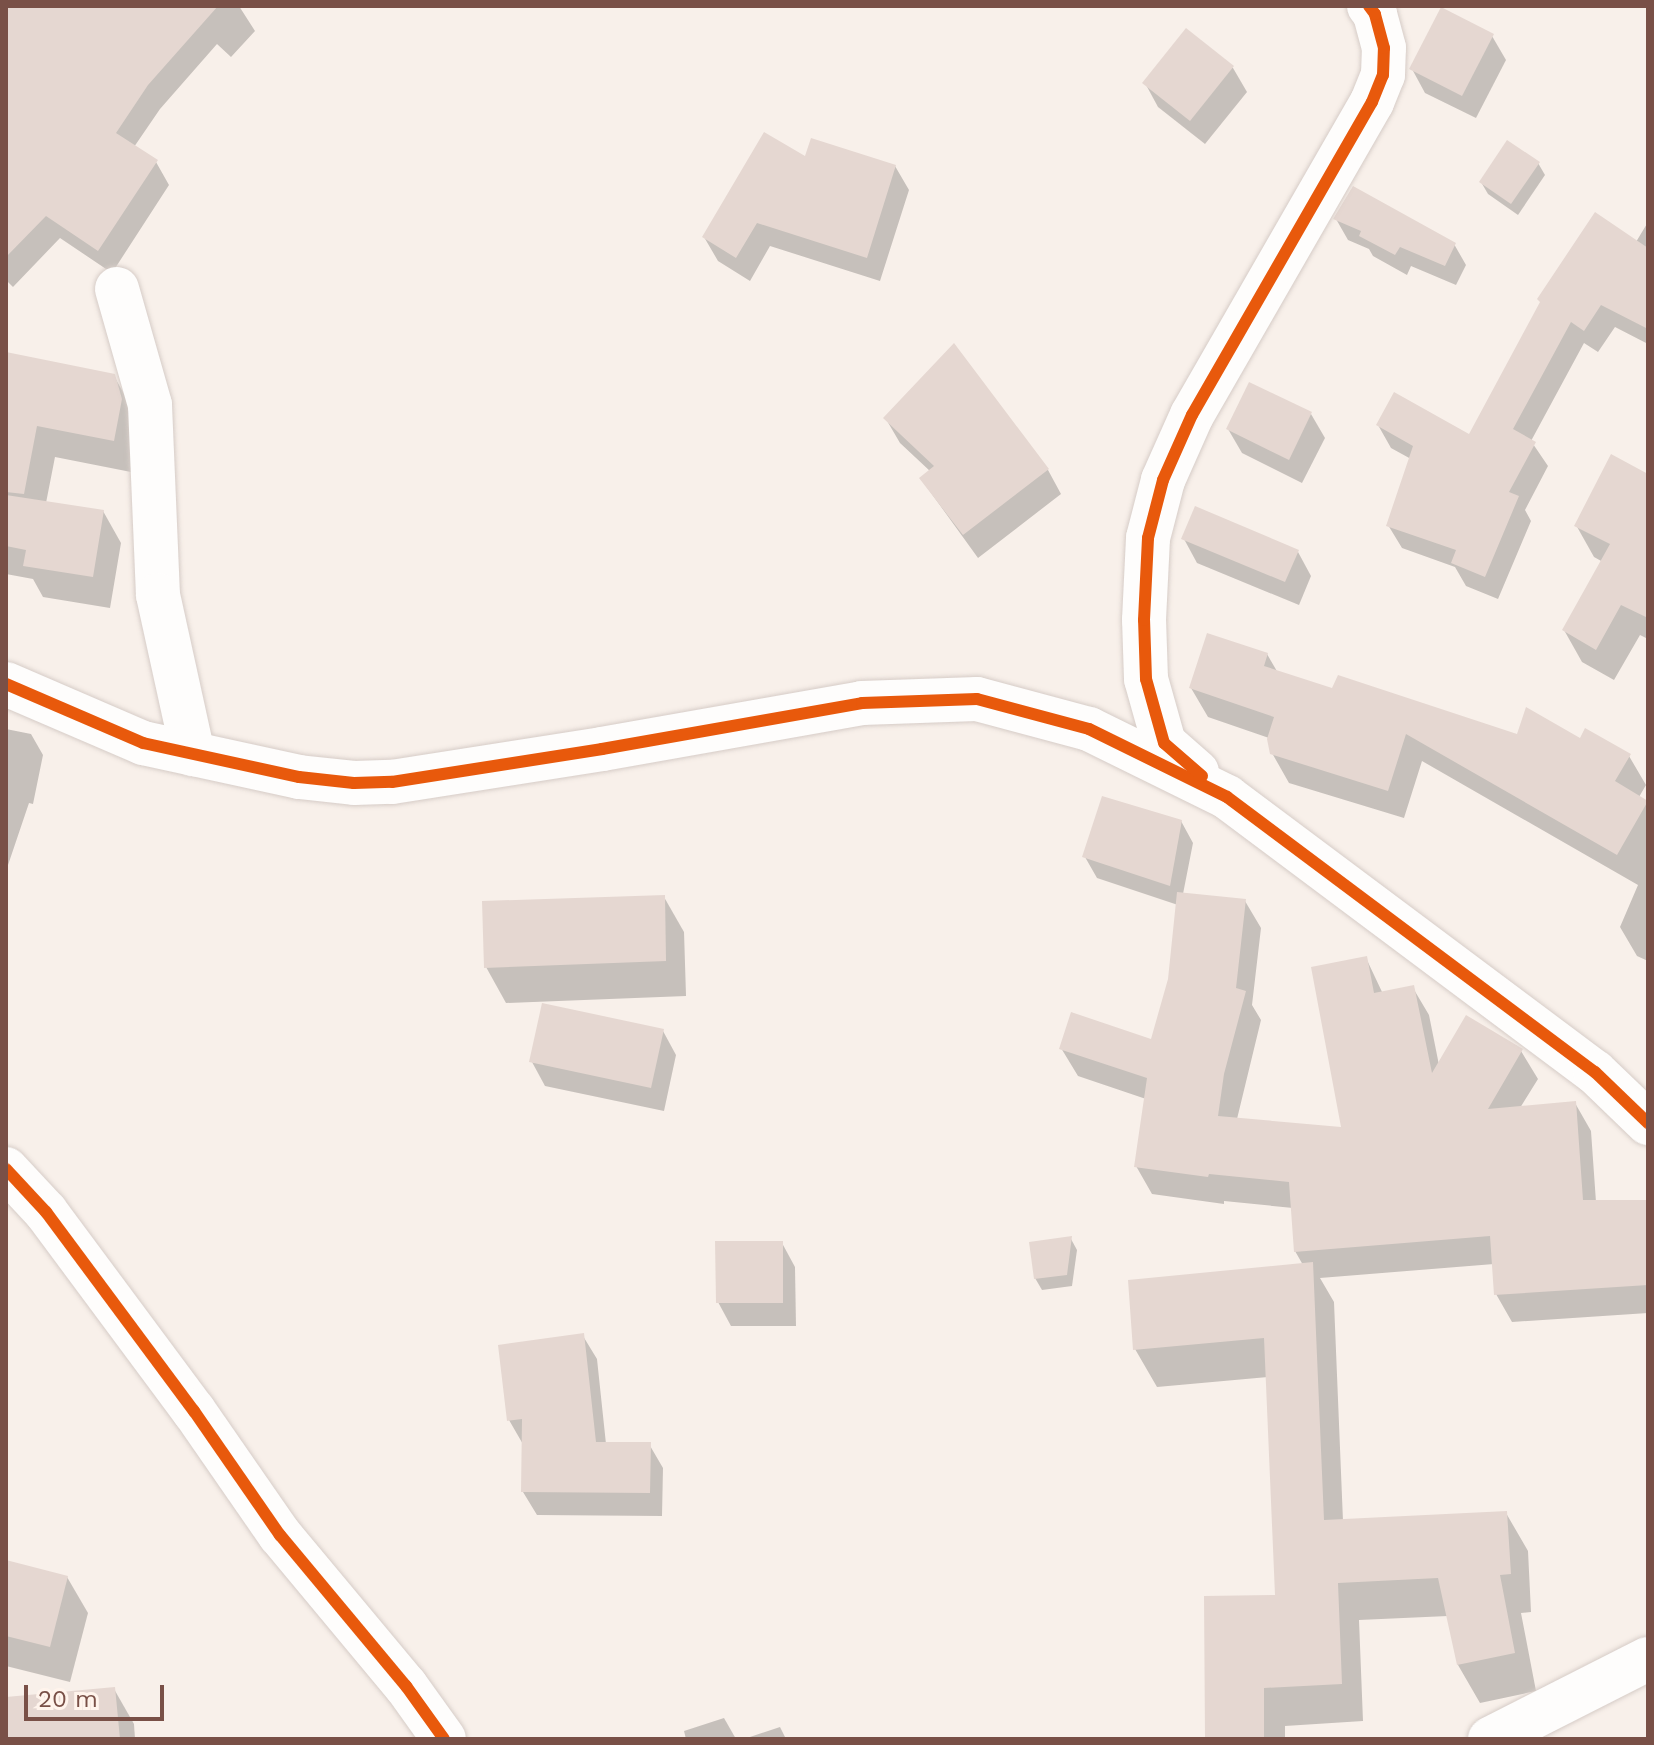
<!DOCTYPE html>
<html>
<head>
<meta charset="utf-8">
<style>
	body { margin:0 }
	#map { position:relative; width:1654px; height:1745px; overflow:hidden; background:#f8f0ea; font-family:"Work Sans",sans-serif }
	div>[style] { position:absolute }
	.shadow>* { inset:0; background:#0003 }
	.building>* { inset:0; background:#e5d7d1 }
	.roads { filter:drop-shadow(0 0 2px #d6ccc7) drop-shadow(0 0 2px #d6ccc7) }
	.minor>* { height:44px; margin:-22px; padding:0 22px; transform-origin:22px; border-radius:22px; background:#fefdfc }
	.tertiary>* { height:44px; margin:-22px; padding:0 22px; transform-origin:22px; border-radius:22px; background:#fefdfc }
	.cycleway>* { height:12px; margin:-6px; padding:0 6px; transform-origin:6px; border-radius:6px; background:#e8590c }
	span { translate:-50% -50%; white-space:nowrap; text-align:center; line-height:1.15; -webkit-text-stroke:8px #fff4ec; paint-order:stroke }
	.frame { position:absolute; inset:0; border:8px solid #795047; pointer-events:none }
	.scale { position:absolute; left:24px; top:1685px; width:140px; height:36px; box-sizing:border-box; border:4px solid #795047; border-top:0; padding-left:10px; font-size:24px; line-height:28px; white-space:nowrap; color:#795047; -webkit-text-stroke:6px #fff4ec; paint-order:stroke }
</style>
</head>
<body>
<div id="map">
	<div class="shadow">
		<div style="clip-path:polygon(6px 6px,239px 6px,255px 31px,231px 57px,217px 44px,160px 109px,134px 147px,156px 162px,169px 185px,112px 273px,60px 238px,13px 287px,6px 280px)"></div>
		<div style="clip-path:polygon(1186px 30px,1233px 68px,1247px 92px,1205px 144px,1158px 107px,1145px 83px)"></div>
		<div style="clip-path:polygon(1492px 36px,1506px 60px,1476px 118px,1425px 93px,1412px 69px)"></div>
		<div style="clip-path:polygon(806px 159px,895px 166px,909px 190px,880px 281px,770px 246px,750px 281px,718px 261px,704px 237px)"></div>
		<div style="clip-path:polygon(1538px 163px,1545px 175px,1518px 215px,1488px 194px,1481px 182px)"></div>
		<div style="clip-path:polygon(1336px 219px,1454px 244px,1466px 265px,1456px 285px,1411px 266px,1407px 275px,1373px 256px,1369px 249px,1348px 240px)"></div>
		<div style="clip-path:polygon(1648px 222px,1648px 344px,1615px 327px,1598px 352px,1584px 343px,1531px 441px,1548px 466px,1525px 510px,1531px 521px,1498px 599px,1466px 586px,1455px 567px,1402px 548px,1388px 525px,1411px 459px,1391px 448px,1378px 425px,1470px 437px,1636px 242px)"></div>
		<div style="clip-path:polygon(954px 346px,1048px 470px,1061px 494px,978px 558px,921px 479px,931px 472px,900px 443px,886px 419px)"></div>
		<div style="clip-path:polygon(6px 354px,114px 376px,132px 408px,131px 472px,55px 457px,46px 503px,103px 511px,121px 543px,110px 608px,43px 597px,33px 579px,6px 574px)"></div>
		<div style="clip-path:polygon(1311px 414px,1325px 438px,1302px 483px,1242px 453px,1228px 429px)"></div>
		<div style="clip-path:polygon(1648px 476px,1648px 639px,1640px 635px,1614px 680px,1582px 662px,1564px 630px,1603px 562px,1594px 557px,1576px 525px)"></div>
		<div style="clip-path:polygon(1184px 539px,1298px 552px,1311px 576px,1299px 605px,1197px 563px)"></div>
		<div style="clip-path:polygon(1267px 654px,1278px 673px,1333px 691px,1518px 736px,1580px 741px,1629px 756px,1646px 785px,1639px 797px,1648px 802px,1648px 961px,1637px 956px,1620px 927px,1638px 885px,1422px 761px,1404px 818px,1289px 783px,1272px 753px,1269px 738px,1208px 717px,1191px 688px)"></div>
		<div style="clip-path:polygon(6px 729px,31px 734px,43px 755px,33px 804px,29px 803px,6px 871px)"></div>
		<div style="clip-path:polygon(1181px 821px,1193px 843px,1183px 894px,1245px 901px,1261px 928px,1252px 1005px,1261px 1020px,1237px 1119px,1344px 1129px,1366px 958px,1383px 994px,1413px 988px,1429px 1015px,1439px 1065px,1521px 1051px,1538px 1079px,1520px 1108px,1575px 1103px,1591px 1131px,1596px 1202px,1648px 1202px,1648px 1313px,1512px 1322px,1496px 1294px,1494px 1264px,1320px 1278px,1334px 1302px,1343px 1521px,1506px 1513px,1528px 1551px,1531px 1612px,1521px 1613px,1536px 1691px,1480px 1703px,1458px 1665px,1448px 1616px,1359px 1620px,1363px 1721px,1285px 1726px,1285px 1739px,1207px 1739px,1277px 1597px,1268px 1377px,1157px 1387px,1135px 1349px,1303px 1265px,1295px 1251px,1293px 1208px,1224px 1201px,1224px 1204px,1152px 1194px,1136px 1166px,1146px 1099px,1078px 1076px,1061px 1048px,1153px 1041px,1170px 980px,1178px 905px,1097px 878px,1085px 857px)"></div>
		<div style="clip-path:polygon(664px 897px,684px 932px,686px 996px,506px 1003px,486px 967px)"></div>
		<div style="clip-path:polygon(663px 1031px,676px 1055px,664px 1111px,545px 1086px,532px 1062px)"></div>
		<div style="clip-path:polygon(1071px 1239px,1077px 1250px,1072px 1286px,1042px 1290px,1035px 1278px)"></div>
		<div style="clip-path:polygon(782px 1243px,795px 1267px,796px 1326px,731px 1326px,718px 1302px)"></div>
		<div style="clip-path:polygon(583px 1336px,597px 1359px,606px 1444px,649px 1444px,663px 1468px,662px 1516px,537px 1515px,523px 1492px,524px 1446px,509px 1420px)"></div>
		<div style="clip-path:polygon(6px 1562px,67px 1577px,88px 1613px,70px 1682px,6px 1666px)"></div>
		<div style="clip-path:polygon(114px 1689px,134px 1724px,135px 1739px,6px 1739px,6px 1699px)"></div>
		<div style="clip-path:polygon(724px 1718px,736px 1739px,686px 1739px,684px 1731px)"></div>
		<div style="clip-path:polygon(780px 1727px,786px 1739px,744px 1739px)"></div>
	</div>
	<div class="building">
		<div style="clip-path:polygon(6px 6px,218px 6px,148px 85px,116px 133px,158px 160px,98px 251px,46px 216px,6px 257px)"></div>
		<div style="clip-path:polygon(1441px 7px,1494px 34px,1462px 96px,1409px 69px)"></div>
		<div style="clip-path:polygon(1186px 28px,1234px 66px,1190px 121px,1142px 83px)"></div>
		<div style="clip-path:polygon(764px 132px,805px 156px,811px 138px,896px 165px,867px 258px,757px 223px,736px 258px,702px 237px)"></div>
		<div style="clip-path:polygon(1507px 140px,1540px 162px,1511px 204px,1479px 182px)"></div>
		<div style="clip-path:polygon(1353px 186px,1456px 243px,1445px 266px,1400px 247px,1395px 255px,1359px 236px,1361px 231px,1333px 219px)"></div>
		<div style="clip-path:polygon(1595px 212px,1648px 248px,1648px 329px,1601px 305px,1584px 331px,1571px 322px,1513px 429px,1536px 442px,1509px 492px,1519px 496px,1485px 577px,1451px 563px,1456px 550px,1386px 526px,1413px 446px,1376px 425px,1394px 392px,1469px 434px,1540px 302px,1537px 299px)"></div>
		<div style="clip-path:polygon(954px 343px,1049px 469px,963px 535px,919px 478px,934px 466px,883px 418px)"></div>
		<div style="clip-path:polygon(6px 352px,115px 374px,122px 399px,114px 441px,37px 426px,24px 494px,6px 492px)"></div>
		<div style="clip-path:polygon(1249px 382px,1312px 412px,1289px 460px,1226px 429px)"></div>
		<div style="clip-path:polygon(1611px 454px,1648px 474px,1648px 618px,1621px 605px,1596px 650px,1562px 630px,1610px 544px,1574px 526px)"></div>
		<div style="clip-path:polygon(6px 495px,104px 510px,93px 577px,23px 566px,26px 550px,6px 546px)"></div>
		<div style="clip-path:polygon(1195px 506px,1299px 550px,1285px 582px,1181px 539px)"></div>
		<div style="clip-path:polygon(1207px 633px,1268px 653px,1264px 666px,1332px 688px,1338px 675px,1517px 734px,1526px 707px,1580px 738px,1585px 728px,1631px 754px,1615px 781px,1648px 801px,1617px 855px,1406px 734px,1388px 791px,1270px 754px,1267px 739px,1274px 717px,1189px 688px)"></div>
		<div style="clip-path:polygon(1102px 796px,1182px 820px,1170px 886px,1082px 857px)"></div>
		<div style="clip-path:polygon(1177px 892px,1246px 899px,1236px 988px,1246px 991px,1224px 1074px,1218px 1116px,1341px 1127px,1311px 967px,1367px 956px,1374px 993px,1414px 985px,1432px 1073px,1466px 1015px,1523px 1049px,1488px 1109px,1576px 1101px,1583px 1200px,1648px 1200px,1648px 1285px,1494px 1295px,1490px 1236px,1294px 1252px,1289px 1182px,1209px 1174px,1208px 1177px,1134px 1167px,1147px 1078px,1059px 1049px,1071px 1012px,1151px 1039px,1168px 979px)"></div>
		<div style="clip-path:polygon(665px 895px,666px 961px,484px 968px,482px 901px)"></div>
		<div style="clip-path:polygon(542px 1003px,664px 1029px,651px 1088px,529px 1062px)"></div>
		<div style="clip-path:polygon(1072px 1236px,1067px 1275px,1034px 1279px,1029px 1242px)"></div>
		<div style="clip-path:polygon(715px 1241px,783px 1241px,783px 1303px,716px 1303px)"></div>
		<div style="clip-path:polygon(1313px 1262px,1324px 1520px,1507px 1511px,1511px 1574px,1500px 1575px,1515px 1653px,1457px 1665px,1438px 1578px,1338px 1583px,1342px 1684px,1264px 1688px,1264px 1739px,1205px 1739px,1204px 1596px,1275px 1595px,1264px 1338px,1133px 1350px,1128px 1280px)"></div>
		<div style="clip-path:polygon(584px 1333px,596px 1442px,651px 1442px,650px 1493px,521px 1492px,522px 1419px,507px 1421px,498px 1345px)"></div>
		<div style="clip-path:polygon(6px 1560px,68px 1576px,50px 1647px,6px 1636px)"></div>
		<div style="clip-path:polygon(115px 1687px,120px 1739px,6px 1739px,6px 1697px)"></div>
	</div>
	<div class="roads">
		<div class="minor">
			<div style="left:117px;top:289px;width:121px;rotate:74.1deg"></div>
			<div style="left:150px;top:405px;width:190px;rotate:87.6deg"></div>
			<div style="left:158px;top:595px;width:163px;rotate:77.6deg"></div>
			<div style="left:6px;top:684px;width:149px;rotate:23.3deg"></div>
			<div style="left:143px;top:743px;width:160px;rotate:12.3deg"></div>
			<div style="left:299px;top:777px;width:55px;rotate:6.2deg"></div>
			<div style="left:354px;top:783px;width:38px;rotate:-2deg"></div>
			<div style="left:392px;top:782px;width:213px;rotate:-8.9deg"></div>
			<div style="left:602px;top:749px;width:264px;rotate:-10deg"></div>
			<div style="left:862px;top:703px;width:115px;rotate:-2deg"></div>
			<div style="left:977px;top:699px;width:116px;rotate:15deg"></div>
			<div style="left:1089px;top:729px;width:154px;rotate:26.2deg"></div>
			<div style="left:1227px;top:797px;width:459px;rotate:36.8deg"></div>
			<div style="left:1595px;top:1072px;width:74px;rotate:43.9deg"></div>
			<div style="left:1197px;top:772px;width:44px;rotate:-138.7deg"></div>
			<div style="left:1164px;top:743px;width:66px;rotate:-105.7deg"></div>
			<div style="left:1146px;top:679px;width:59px;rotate:-91.9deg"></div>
			<div style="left:1144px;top:620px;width:82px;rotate:-87.2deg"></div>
			<div style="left:1148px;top:538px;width:60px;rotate:-75.5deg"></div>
			<div style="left:1163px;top:480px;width:71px;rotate:-66deg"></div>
			<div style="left:1192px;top:415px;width:361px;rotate:-60.1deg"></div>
			<div style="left:1372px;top:102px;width:29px;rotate:-68deg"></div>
			<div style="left:1383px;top:75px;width:27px;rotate:-88deg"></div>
			<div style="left:1384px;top:48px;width:35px;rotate:-105deg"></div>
			<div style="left:1375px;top:14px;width:10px;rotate:-127deg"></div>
			<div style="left:6px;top:1169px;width:59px;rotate:47.1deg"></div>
			<div style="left:46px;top:1212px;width:248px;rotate:53.4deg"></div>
			<div style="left:194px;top:1411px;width:151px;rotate:55.3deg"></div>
			<div style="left:280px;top:1535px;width:197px;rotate:50.2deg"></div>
			<div style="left:406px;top:1686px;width:65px;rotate:54.4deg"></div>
		</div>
		<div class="tertiary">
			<div style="left:1490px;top:1739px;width:177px;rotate:-26.9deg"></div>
		</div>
	</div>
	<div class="cycleway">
		<div style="left:6px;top:684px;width:149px;rotate:23.3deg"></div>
		<div style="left:143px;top:743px;width:160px;rotate:12.3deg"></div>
		<div style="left:299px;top:777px;width:55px;rotate:6.2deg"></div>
		<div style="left:354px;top:783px;width:38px;rotate:-2deg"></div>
		<div style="left:392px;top:782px;width:213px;rotate:-8.9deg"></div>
		<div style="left:602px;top:749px;width:264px;rotate:-10deg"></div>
		<div style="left:862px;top:703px;width:115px;rotate:-2deg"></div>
		<div style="left:977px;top:699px;width:116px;rotate:15deg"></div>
		<div style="left:1089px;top:729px;width:154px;rotate:26.2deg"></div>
		<div style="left:1227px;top:797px;width:459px;rotate:36.8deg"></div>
		<div style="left:1595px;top:1072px;width:74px;rotate:43.9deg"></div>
		<div style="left:1202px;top:776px;width:50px;rotate:-139deg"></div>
		<div style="left:1164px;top:743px;width:66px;rotate:-105.7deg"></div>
		<div style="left:1146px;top:679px;width:59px;rotate:-91.9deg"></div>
		<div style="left:1144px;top:620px;width:82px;rotate:-87.2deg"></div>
		<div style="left:1148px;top:538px;width:60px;rotate:-75.5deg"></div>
		<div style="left:1163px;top:480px;width:71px;rotate:-66deg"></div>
		<div style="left:1192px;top:415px;width:361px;rotate:-60.1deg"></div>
		<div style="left:1372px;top:102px;width:29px;rotate:-68deg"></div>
		<div style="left:1383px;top:75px;width:27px;rotate:-88deg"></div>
		<div style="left:1384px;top:48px;width:35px;rotate:-105deg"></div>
		<div style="left:1375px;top:14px;width:10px;rotate:-127deg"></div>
		<div style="left:6px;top:1169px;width:59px;rotate:47.1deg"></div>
		<div style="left:46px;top:1212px;width:248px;rotate:53.4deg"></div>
		<div style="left:194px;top:1411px;width:151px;rotate:55.3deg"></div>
		<div style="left:280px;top:1535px;width:197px;rotate:50.2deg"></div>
		<div style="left:406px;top:1686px;width:65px;rotate:54.4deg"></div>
	</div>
	<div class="frame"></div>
	<div class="scale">20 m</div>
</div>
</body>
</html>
